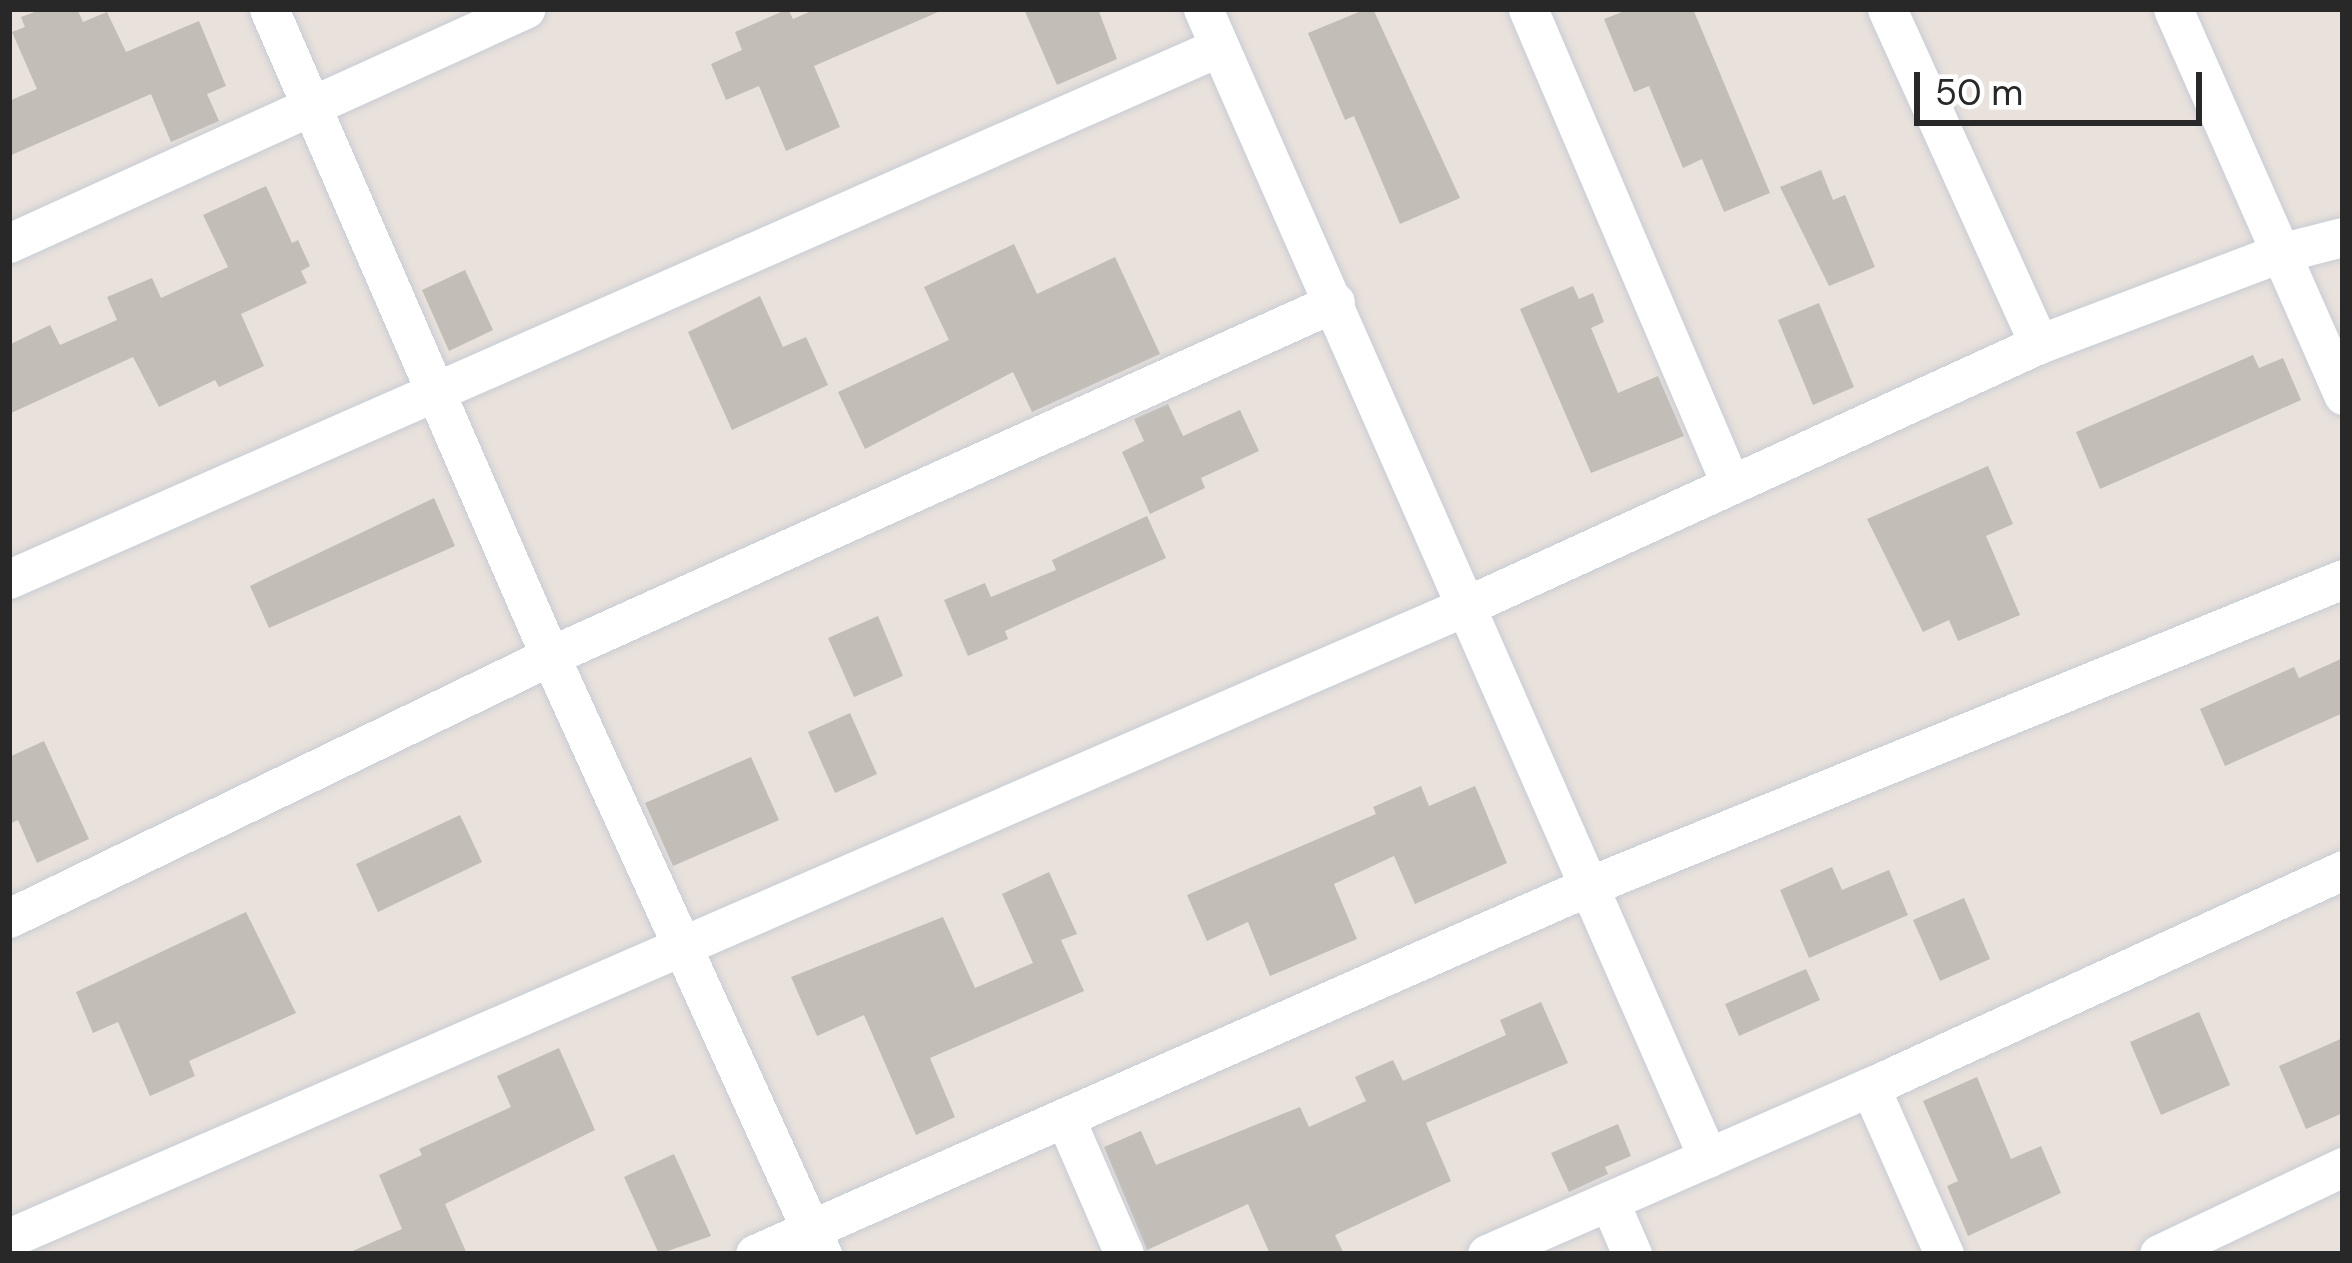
<!DOCTYPE html>
<html>
<head>
<meta charset="utf-8">
<style>
	body { margin:0 }
	#map { position:relative; width:2352px; height:1263px; overflow:hidden; background:#e9e1db; font-family:"DM Sans",sans-serif }
	div>[style] { position:absolute }
	.building>* { inset:0; background:#c2bdb7 }
	.roads { filter:drop-shadow(0 0 3px #c7ccd5) drop-shadow(0 0 3px #c7ccd5) }
	.street>* { height:39px; margin:-19.5px; padding:0 19.5px; transform-origin:19.5px; border-radius:19.5px; background:#fff }
	span { translate:-50% -50%; white-space:nowrap; text-align:center; line-height:1.15; -webkit-text-stroke:10px #fff; paint-order:stroke }
	.frame { position:absolute; inset:0; border:12px solid #282828; pointer-events:none }
	.scale { position:absolute; left:1914px; top:72px; width:288px; height:54px; box-sizing:border-box; border:6px solid #282828; border-top:0; padding-left:15px; font-size:36px; line-height:42px; white-space:nowrap; color:#282828; -webkit-text-stroke:9px #fff; paint-order:stroke }
</style>
</head>
<body>
<div id="map">
	<div class="building">
		<div style="clip-path:polygon(43px 9px,77px 9px,83px 22px,107px 12px,126px 52px,199px 21px,226px 86px,207px 94px,219px 121px,171px 142px,151px 94px,9px 156px,9px 101px,37px 89px,12px 32px,25px 27px,21px 17px)"></div>
		<div style="clip-path:polygon(788px 9px,793px 19px,816px 9px,945px 9px,814px 66px,840px 127px,786px 151px,759px 86px,726px 100px,711px 64px,742px 50px,735px 32px)"></div>
		<div style="clip-path:polygon(1024px 9px,1098px 9px,1117px 59px,1057px 85px)"></div>
		<div style="clip-path:polygon(1366px 9px,1373px 9px,1460px 198px,1400px 224px,1354px 116px,1345px 120px,1308px 33px)"></div>
		<div style="clip-path:polygon(1630px 9px,1693px 9px,1770px 193px,1724px 212px,1702px 159px,1683px 168px,1649px 86px,1634px 92px,1604px 19px)"></div>
		<div style="clip-path:polygon(1821px 170px,1833px 200px,1845px 195px,1875px 267px,1829px 286px,1780px 187px)"></div>
		<div style="clip-path:polygon(266px 186px,292px 243px,298px 240px,310px 266px,301px 271px,307px 283px,241px 314px,264px 366px,219px 387px,215px 380px,159px 407px,133px 357px,9px 414px,9px 345px,50px 325px,60px 345px,117px 320px,107px 297px,152px 278px,161px 298px,228px 267px,203px 215px)"></div>
		<div style="clip-path:polygon(1014px 244px,1037px 294px,1115px 257px,1160px 354px,1032px 412px,1013px 372px,865px 449px,838px 392px,949px 340px,924px 287px)"></div>
		<div style="clip-path:polygon(465px 270px,493px 330px,449px 351px,422px 290px)"></div>
		<div style="clip-path:polygon(1573px 286px,1579px 299px,1593px 293px,1604px 322px,1591px 328px,1618px 393px,1658px 376px,1684px 436px,1591px 473px,1520px 309px)"></div>
		<div style="clip-path:polygon(760px 296px,783px 347px,806px 337px,828px 385px,732px 430px,688px 332px)"></div>
		<div style="clip-path:polygon(1819px 303px,1854px 387px,1813px 405px,1778px 320px)"></div>
		<div style="clip-path:polygon(2253px 355px,2259px 368px,2283px 358px,2301px 400px,2100px 489px,2076px 432px)"></div>
		<div style="clip-path:polygon(1168px 404px,1183px 436px,1240px 410px,1259px 451px,1201px 478px,1205px 488px,1150px 514px,1122px 452px,1144px 441px,1134px 419px)"></div>
		<div style="clip-path:polygon(1988px 466px,2013px 524px,1986px 536px,2020px 615px,1958px 641px,1949px 620px,1923px 632px,1867px 519px)"></div>
		<div style="clip-path:polygon(434px 498px,455px 546px,269px 628px,250px 586px)"></div>
		<div style="clip-path:polygon(1147px 516px,1166px 558px,1005px 631px,1008px 639px,968px 656px,944px 600px,985px 583px,991px 597px,1056px 570px,1052px 560px)"></div>
		<div style="clip-path:polygon(878px 616px,903px 676px,854px 697px,828px 638px)"></div>
		<div style="clip-path:polygon(2343px 658px,2343px 713px,2225px 766px,2200px 709px,2294px 667px,2299px 678px)"></div>
		<div style="clip-path:polygon(850px 713px,877px 774px,835px 793px,808px 732px)"></div>
		<div style="clip-path:polygon(44px 741px,89px 839px,37px 863px,18px 820px,9px 824px,9px 757px)"></div>
		<div style="clip-path:polygon(751px 757px,779px 820px,673px 866px,645px 803px)"></div>
		<div style="clip-path:polygon(1421px 786px,1429px 806px,1475px 786px,1507px 863px,1415px 904px,1394px 856px,1334px 884px,1357px 939px,1270px 976px,1248px 922px,1207px 941px,1187px 895px,1376px 814px,1373px 807px)"></div>
		<div style="clip-path:polygon(460px 815px,482px 862px,378px 912px,356px 864px)"></div>
		<div style="clip-path:polygon(1832px 867px,1842px 890px,1889px 870px,1908px 915px,1809px 958px,1780px 890px)"></div>
		<div style="clip-path:polygon(1049px 872px,1077px 934px,1061px 940px,1084px 991px,930px 1058px,955px 1117px,916px 1135px,864px 1015px,817px 1036px,791px 977px,943px 917px,975px 988px,1033px 963px,1002px 894px)"></div>
		<div style="clip-path:polygon(1964px 898px,1990px 959px,1940px 981px,1913px 920px)"></div>
		<div style="clip-path:polygon(246px 912px,296px 1013px,189px 1061px,195px 1076px,150px 1096px,118px 1022px,93px 1033px,76px 992px)"></div>
		<div style="clip-path:polygon(1806px 969px,1820px 1000px,1739px 1036px,1725px 1004px)"></div>
		<div style="clip-path:polygon(1541px 1002px,1568px 1063px,1426px 1123px,1451px 1181px,1335px 1235px,1344px 1254px,1270px 1254px,1248px 1204px,1147px 1250px,1104px 1147px,1141px 1131px,1156px 1165px,1300px 1107px,1309px 1127px,1366px 1101px,1355px 1077px,1393px 1060px,1403px 1081px,1506px 1035px,1500px 1020px)"></div>
		<div style="clip-path:polygon(2199px 1012px,2230px 1085px,2161px 1115px,2130px 1042px)"></div>
		<div style="clip-path:polygon(2343px 1038px,2343px 1113px,2306px 1129px,2279px 1066px)"></div>
		<div style="clip-path:polygon(559px 1048px,595px 1130px,445px 1204px,467px 1254px,346px 1254px,402px 1229px,379px 1175px,422px 1155px,419px 1149px,511px 1107px,497px 1076px)"></div>
		<div style="clip-path:polygon(1977px 1077px,2011px 1159px,2041px 1146px,2061px 1193px,1968px 1236px,1947px 1186px,1958px 1181px,1923px 1101px)"></div>
		<div style="clip-path:polygon(1618px 1124px,1631px 1156px,1605px 1167px,1608px 1174px,1569px 1192px,1551px 1153px)"></div>
		<div style="clip-path:polygon(674px 1154px,711px 1236px,659px 1254px,624px 1177px)"></div>
	</div>
	<div class="roads">
		<div class="street">
			<div style="left:269px;top:9px;width:705px;rotate:66.52deg"></div>
			<div style="left:550px;top:656px;width:657px;rotate:65.54deg"></div>
			<div style="left:1203px;top:9px;width:1255px;rotate:66.27deg"></div>
			<div style="left:1528px;top:9px;width:517px;rotate:66.9deg"></div>
			<div style="left:1887px;top:9px;width:368px;rotate:65.6deg"></div>
			<div style="left:2173px;top:9px;width:422px;rotate:66.2deg"></div>
			<div style="left:9px;top:243px;width:567px;rotate:-24.39deg"></div>
			<div style="left:9px;top:579px;width:1322px;rotate:-23.73deg"></div>
			<div style="left:9px;top:918px;width:601px;rotate:-25.84deg"></div>
			<div style="left:550px;top:656px;width:861px;rotate:-24.27deg"></div>
			<div style="left:1870px;top:1087px;width:183px;rotate:66.1deg"></div>
			<div style="left:1065px;top:1118px;width:148px;rotate:66.5deg"></div>
			<div style="left:1609px;top:1201px;width:58px;rotate:66.5deg"></div>
			<div style="left:9px;top:1238px;width:1588px;rotate:-23.45deg"></div>
			<div style="left:1466px;top:606px;width:630px;rotate:-24.57deg"></div>
			<div style="left:2039px;top:344px;width:258px;rotate:-20.7deg"></div>
			<div style="left:2280px;top:253px;width:65px;rotate:-14.3deg"></div>
			<div style="left:755px;top:1254px;width:912px;rotate:-23.81deg"></div>
			<div style="left:1589px;top:886px;width:814px;rotate:-22.15deg"></div>
			<div style="left:1487px;top:1254px;width:418px;rotate:-23.6deg"></div>
			<div style="left:1870px;top:1087px;width:520px;rotate:-24.64deg"></div>
			<div style="left:2159px;top:1254px;width:204px;rotate:-25.3deg"></div>
		</div>
	</div>
	<div class="frame"></div>
	<div class="scale">50 m</div>
</div>
</body>
</html>
